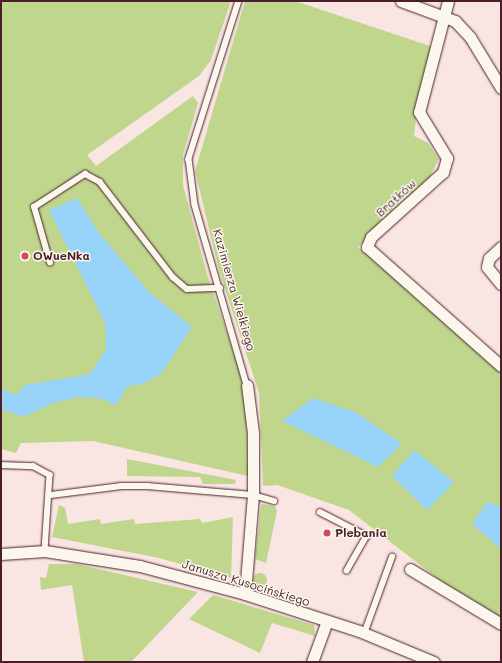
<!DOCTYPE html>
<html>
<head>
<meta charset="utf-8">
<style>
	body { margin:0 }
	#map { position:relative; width:502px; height:663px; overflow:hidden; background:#f9e5e2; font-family:Mali,sans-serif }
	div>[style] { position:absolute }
	.green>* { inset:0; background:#bfd68c }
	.round { border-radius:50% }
	.water>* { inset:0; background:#97d3f8 }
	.roads { filter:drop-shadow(0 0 1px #4a1f2b) drop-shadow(0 0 1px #4a1f2b) }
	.service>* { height:5.5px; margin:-2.75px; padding:0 2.75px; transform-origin:2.75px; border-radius:2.75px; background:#fbf7ec }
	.minor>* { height:11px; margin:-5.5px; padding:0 5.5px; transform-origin:5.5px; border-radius:5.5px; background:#fbf7ec }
	.dots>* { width:11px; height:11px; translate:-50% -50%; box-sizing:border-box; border:2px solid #fbf7ec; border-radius:50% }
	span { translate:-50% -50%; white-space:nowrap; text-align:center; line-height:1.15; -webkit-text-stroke:3px #fbf7ec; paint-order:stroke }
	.street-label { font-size:12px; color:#4a1f2b }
	.poi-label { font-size:12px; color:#4a1f2b; font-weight:700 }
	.left { translate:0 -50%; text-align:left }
	.frame { position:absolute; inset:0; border:2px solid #4a1f2b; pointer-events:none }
</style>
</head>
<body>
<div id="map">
	<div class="green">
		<div style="clip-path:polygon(1px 1px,231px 1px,211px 60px,199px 76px,87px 155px,96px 166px,193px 96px,198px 103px,183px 155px,183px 185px,207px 274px,241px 374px,246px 395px,248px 476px,93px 441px,21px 443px,16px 453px,1px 449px)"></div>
		<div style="clip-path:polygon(245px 1px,295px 1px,433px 47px,417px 109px,414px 136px,428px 143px,439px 159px,428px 180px,358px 247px,501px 370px,501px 619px,472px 605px,349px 510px,277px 485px,263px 486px,259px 393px,219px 270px,195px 171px)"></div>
		<div style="clip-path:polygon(127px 459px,236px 480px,235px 484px,203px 484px,200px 477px,127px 476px)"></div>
		<div style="clip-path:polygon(261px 504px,275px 506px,277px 511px,266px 563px,255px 559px)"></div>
		<div style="clip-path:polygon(59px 505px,65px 508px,68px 524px,100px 519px,101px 524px,134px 519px,135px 524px,200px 519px,202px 523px,233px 517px,231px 578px,159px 558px,52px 537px)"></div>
		<div style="clip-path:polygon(49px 564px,77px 564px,198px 592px,131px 662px,84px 662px,72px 585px,41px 590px,40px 577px,46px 578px)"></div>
		<div class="round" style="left:253px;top:573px;width:14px;height:14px"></div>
		<div style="clip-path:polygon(213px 595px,314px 625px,315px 636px,272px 623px,260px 653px,189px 619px)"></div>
	</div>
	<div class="water">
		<div style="clip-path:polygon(77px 198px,99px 233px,149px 292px,192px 327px,161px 374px,142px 384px,128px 386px,116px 405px,99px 398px,78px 397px,56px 402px,23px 417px,1px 409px,1px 389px,16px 395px,25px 385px,90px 374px,106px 349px,106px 325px,49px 210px)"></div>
		<div style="clip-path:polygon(313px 398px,357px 413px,402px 444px,378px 467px,282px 421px)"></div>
		<div style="clip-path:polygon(414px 450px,454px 482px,427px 510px,392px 476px)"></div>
		<div style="clip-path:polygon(487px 502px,501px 507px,501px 549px,472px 524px)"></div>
	</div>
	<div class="roads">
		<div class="service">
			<div style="left:239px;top:1px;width:166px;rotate:107.6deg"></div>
			<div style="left:189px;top:159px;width:46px;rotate:82.6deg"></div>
			<div style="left:195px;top:205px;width:187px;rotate:73.9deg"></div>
			<div style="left:50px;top:263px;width:58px;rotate:-105.9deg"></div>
			<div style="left:34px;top:207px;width:61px;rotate:-32.9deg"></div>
			<div style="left:85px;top:174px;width:17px;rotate:28deg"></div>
			<div style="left:100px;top:182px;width:120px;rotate:52.5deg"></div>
			<div style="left:173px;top:277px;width:18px;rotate:41deg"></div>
			<div style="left:187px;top:289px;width:33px;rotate:-2deg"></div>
			<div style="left:1px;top:465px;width:32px;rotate:2deg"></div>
			<div style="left:33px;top:466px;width:19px;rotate:28deg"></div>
			<div style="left:50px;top:475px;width:76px;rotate:93.8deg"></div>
			<div style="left:51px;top:495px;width:71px;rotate:-7.3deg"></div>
			<div style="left:121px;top:486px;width:26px"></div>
			<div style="left:147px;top:486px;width:106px;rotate:4.9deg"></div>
			<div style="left:253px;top:495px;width:22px;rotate:16deg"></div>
			<div style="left:320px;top:512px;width:53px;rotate:27.1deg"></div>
			<div style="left:367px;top:536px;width:40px;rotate:119.7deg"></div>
			<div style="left:364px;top:634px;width:82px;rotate:-70deg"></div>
		</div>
		<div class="minor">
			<div style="left:401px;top:1px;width:58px;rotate:20.3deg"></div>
			<div style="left:455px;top:21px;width:22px;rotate:47deg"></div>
			<div style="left:470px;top:37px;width:60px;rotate:58.7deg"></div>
			<div style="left:448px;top:1px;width:115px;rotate:104.6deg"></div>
			<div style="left:419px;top:112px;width:54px;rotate:58.7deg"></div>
			<div style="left:447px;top:158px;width:15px;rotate:106deg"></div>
			<div style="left:443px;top:172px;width:97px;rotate:137.9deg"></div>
			<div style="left:371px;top:237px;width:11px;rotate:112deg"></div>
			<div style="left:367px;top:247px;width:179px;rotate:41.6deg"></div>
			<div style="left:501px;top:247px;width:16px;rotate:137deg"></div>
			<div style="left:489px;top:258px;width:9px;rotate:103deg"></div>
			<div style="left:487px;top:267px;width:22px;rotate:51deg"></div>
			<div style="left:1px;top:554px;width:44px;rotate:-3.9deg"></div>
			<div style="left:45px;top:551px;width:96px;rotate:9deg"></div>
			<div style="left:140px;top:566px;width:109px;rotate:14.9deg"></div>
			<div style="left:245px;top:594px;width:120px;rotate:18deg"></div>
			<div style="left:359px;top:631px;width:81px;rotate:22.5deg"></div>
			<div style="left:410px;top:569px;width:106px;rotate:31.1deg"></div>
			<div style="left:245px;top:594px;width:99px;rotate:-85.4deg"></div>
			<div style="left:253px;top:495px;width:62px;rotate:-90deg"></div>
			<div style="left:253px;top:433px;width:48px;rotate:-97.1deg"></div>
			<div style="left:312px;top:662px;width:44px;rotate:-69.9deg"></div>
		</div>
	</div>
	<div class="dots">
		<div style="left:25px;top:256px;background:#d1495b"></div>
		<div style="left:327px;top:533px;background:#d1495b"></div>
	</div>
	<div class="street-label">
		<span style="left:396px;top:198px;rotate:-42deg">Bratków</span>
		<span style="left:234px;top:290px;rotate:74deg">Kazimierza Wielkiego</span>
		<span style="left:246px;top:583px;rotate:17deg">Janusza Kusocińskiego</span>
	</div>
	<div class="poi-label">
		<span class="left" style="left:33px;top:256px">OWueNka</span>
		<span class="left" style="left:335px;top:533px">Plebania</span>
	</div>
	<div class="frame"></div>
</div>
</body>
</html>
